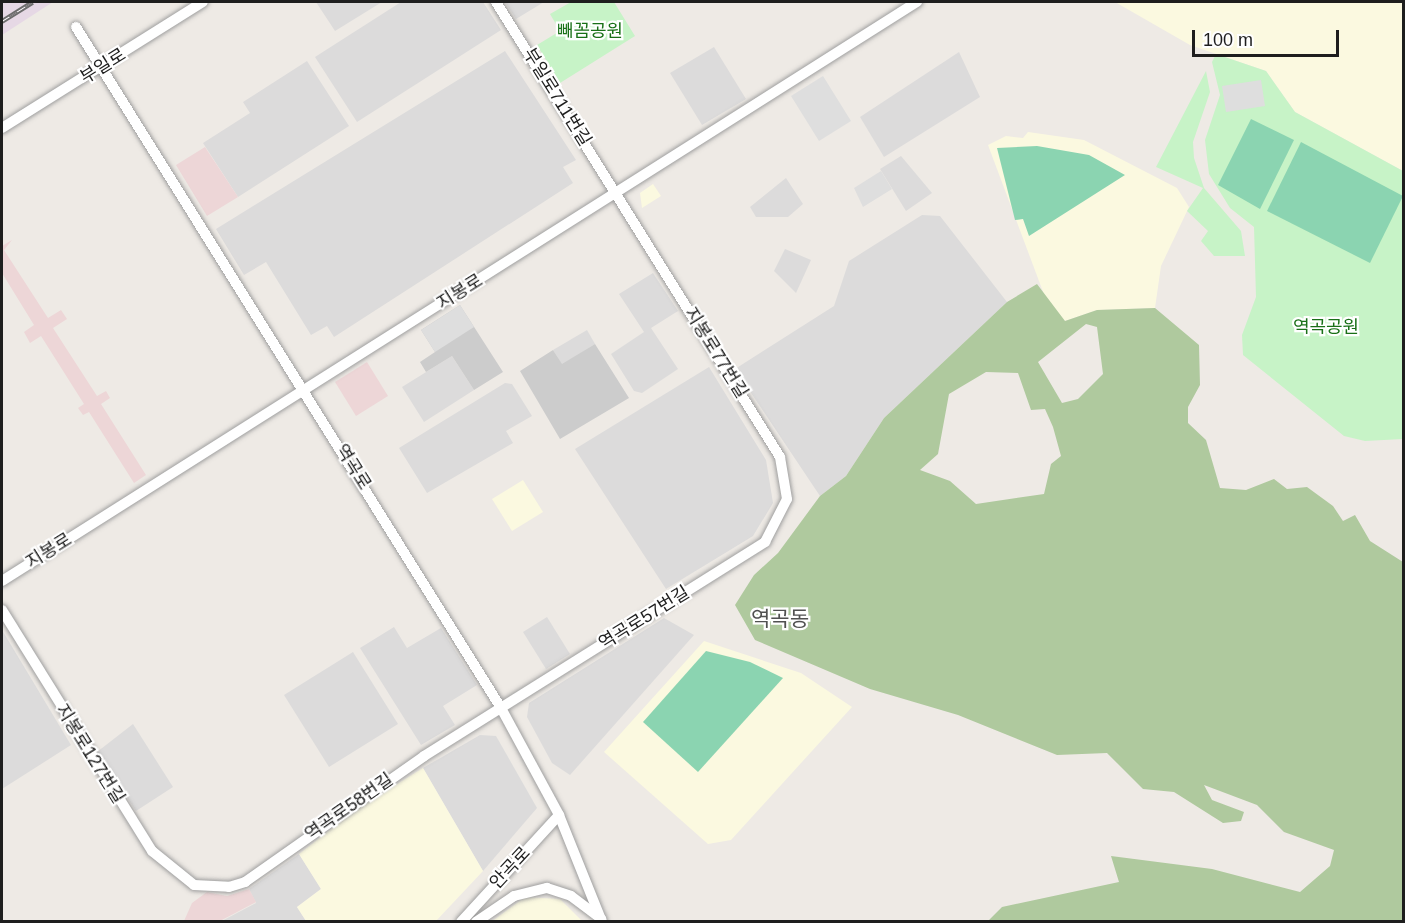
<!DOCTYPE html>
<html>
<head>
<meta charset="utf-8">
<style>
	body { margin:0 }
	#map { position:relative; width:1405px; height:923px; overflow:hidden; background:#eeeae5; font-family:Arial,"Noto Sans KR",sans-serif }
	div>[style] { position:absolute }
	.residential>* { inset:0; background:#dcdbdb }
	.commercial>* { inset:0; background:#edd6d7 }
	.industrial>* { inset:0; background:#e6d8e5 }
	.education>* { inset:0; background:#fbf9e0 }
	.religious>* { inset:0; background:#ccc }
	.forest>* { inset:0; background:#afc99e }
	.park>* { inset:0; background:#c7f3c7 }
	.pitch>* { inset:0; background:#8bd4b1 }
	.parking>* { inset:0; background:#dedede }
	.roads { filter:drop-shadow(0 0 2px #9f9f9f) drop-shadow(0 0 2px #9f9f9f) }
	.tertiary>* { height:10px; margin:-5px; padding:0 5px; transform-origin:5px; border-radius:5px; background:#fff }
	.rail>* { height:5px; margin-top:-2.5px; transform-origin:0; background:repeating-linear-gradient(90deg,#fff 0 9px,#6c6c6c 0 18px); box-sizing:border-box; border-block:2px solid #6c6c6c }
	span { translate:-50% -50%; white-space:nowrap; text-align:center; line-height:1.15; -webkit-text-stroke:4.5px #fff; paint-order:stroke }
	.park-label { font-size:18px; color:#197017 }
	.street-label { font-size:18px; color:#1e1e1e }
	.quarter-label { font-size:21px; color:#515151 }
	.frame { position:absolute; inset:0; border:3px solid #1e1e1e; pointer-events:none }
	.scale { position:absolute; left:1192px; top:30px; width:147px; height:27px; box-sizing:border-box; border:3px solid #1e1e1e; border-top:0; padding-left:8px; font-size:18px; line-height:21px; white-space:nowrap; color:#1e1e1e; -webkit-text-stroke:4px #fff; paint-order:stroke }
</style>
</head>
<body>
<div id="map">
	<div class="residential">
		<div style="clip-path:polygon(316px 2px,382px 2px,335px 31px)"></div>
		<div style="clip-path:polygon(401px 2px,483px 2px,501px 30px,357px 122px,315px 57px)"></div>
		<div style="clip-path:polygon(505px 2px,544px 2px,516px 19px)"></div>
		<div style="clip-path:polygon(714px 47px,746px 99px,702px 125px,670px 73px)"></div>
		<div style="clip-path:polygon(505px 51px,576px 160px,563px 167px,573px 183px,334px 337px,327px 326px,311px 335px,266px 262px,244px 275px,216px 229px)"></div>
		<div style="clip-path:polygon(959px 52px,980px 97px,884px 157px,860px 117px)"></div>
		<div style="clip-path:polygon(307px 61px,349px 126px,238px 197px,203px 143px,250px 113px,243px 102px)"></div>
		<div style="clip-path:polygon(901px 156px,932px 193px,906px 211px,880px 169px)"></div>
		<div style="clip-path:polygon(786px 178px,803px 204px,788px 217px,756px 217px,750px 207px)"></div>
		<div style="clip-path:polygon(922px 215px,940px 216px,1007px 302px,884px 418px,846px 476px,820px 496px,735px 369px,834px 306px,849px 261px)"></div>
		<div style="clip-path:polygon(785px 249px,811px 260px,796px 293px,774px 271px)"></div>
		<div style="clip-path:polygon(653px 273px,678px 311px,651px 328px,678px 369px,642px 393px,634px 391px,611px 354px,644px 332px,619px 294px)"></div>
		<div style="clip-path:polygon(587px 330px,595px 344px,562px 365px,553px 350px)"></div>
		<div style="clip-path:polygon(452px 356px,474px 390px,424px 422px,402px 387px)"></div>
		<div style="clip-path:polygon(709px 367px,766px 460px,773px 503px,753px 536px,666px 589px,575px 449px)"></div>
		<div style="clip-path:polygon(505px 383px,512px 384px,532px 416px,506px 431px,513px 443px,427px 493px,399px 448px)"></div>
		<div style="clip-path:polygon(547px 617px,570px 654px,546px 669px,523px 632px)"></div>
		<div style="clip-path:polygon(664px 618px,694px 635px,570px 775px,552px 763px,527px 717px,529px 703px)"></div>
		<div style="clip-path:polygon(394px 627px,407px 648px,441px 628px,477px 685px,443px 706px,455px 725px,421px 745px,360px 648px)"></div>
		<div style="clip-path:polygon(2px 630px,71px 745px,2px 789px)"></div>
		<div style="clip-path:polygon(353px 652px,398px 724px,329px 767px,284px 695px)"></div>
		<div style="clip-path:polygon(133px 724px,173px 787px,136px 811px,97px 752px)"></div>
		<div style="clip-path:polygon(480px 735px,496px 736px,537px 808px,483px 871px,423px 768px)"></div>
		<div style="clip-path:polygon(299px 854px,321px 889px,297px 907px,306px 921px,220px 922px,256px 903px,249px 889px)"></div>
	</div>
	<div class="commercial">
		<div style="clip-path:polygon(205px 147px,238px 197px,207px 216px,176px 165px)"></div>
		<div style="clip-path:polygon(12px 240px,4px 250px,48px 318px,61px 310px,67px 319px,53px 328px,97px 396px,106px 391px,110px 398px,101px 404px,146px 475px,134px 483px,89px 412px,83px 415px,78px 408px,84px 404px,41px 336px,30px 343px,24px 332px,34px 325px,2px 273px,2px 246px)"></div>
		<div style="clip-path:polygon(367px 362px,388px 396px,356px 416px,335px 382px)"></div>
		<div style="clip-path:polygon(249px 889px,256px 902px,220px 921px,184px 921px,192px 903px,207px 892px,227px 896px)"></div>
	</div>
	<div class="industrial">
		<div style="clip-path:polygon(2px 2px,53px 2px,2px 35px)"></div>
	</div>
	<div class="education">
		<div style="clip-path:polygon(1115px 2px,1403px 2px,1403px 171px,1295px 112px,1266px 71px,1190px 45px)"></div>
		<div style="clip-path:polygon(1028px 132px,1084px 140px,1177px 188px,1189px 207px,1161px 266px,1155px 308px,1097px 310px,1065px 321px,1045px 297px,988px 145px,1006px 136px,1023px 138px)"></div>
		<div style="clip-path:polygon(653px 184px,661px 196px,642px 208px,640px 193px)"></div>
		<div style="clip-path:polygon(523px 480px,543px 512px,512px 531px,492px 499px)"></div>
		<div style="clip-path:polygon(704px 641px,801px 673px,852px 707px,731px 840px,708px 844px,604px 752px)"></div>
		<div style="clip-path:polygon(423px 768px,483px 871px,436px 921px,306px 921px,297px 907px,321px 889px,299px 854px,355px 810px)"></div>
		<div style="clip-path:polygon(525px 897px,560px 899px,582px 921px,491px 922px)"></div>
	</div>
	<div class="religious">
		<div style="clip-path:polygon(460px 305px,503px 372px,474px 390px,452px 356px,426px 372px,420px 362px,435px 352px,421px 330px)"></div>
		<div style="clip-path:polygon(595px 344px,629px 398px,560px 439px,520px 371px,553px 350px,562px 364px)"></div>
	</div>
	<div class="forest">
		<div style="clip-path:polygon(evenodd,1037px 284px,1065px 321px,1097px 310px,1155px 308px,1199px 345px,1200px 385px,1188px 407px,1188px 423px,1206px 440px,1220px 488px,1246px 490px,1274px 479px,1287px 489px,1307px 487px,1333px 506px,1343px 521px,1355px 515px,1370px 541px,1403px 562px,1403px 921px,988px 921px,1002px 907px,1119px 882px,1111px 856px,1212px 869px,1300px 892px,1330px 866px,1334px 850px,1284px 832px,1257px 805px,1204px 785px,1212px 800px,1244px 812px,1241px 821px,1223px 823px,1174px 792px,1143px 789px,1107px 753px,1057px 755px,958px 715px,870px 689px,755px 640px,735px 605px,754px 575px,778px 553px,820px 496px,846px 476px,884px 418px,1007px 302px,1037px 284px,1086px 324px,1097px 327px,1103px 374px,1078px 399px,1062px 403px,1038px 362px,1086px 324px,1037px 284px,986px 372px,1018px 373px,1031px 410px,1045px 409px,1053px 427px,1061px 456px,1051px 464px,1044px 494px,976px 504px,950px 481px,920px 470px,938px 454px,949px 394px,986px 372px)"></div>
	</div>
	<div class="park">
		<div style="clip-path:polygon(571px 2px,614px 2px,635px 36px,560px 83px,537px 45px,560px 31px,550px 14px)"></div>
		<div style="clip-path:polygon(1216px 54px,1266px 71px,1295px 112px,1403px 171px,1403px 439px,1365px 441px,1344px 436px,1243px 355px,1242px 335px,1256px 297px,1254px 227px,1230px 208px,1209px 174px,1205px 140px,1220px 95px,1212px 62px)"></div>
		<div style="clip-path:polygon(1206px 71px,1210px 92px,1193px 142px,1194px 158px,1204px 188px,1241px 231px,1245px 256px,1214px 256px,1201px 241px,1208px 231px,1187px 211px,1203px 188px,1156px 167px)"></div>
	</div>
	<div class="pitch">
		<div style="clip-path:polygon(1251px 119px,1294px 140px,1260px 209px,1218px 185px)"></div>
		<div style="clip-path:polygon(1301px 142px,1403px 196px,1370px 263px,1267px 211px)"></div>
		<div style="clip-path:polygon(1037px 146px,1089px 155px,1125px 175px,1029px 236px,1023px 219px,1015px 220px,997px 148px)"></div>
		<div style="clip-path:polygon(706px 651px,750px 662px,783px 678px,698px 772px,643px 722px)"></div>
	</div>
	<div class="parking">
		<div style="clip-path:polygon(823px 76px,851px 121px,819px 141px,791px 96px)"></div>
		<div style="clip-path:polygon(1261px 80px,1265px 106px,1226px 112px,1222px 86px)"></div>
		<div style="clip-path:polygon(881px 171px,892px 189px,863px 207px,854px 188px)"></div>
		<div style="clip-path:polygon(460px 305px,474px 327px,435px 352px,421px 330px)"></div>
	</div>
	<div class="roads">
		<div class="tertiary">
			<div style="left:76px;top:27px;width:803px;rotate:58.03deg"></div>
			<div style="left:501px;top:708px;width:122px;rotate:61.5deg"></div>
			<div style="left:559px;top:815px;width:115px;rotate:68.1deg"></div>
			<div style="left:2px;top:128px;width:237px;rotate:-32.1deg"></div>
			<div style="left:2px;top:581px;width:1083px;rotate:-32.33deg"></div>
			<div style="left:2px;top:610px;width:284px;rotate:58.1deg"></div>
			<div style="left:152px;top:851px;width:54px;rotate:39deg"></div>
			<div style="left:194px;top:885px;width:35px;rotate:3deg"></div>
			<div style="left:229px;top:887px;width:17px;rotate:-17deg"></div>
			<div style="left:245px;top:882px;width:219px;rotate:-35.1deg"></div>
			<div style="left:424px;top:756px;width:403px;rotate:-32.1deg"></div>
			<div style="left:765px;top:542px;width:48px;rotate:-62.9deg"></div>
			<div style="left:787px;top:499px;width:43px;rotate:-99.5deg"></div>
			<div style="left:780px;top:457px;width:536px;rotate:-121.97deg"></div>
			<div style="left:461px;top:922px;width:145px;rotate:-47.5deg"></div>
			<div style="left:476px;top:922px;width:46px;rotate:-34.4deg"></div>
			<div style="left:514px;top:896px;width:34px;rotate:-14deg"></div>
			<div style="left:547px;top:888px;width:25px;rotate:18deg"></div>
			<div style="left:571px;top:896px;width:38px;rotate:37deg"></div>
		</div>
	</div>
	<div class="rail">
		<div style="left:2px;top:21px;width:36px;rotate:-32deg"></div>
	</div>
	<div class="park-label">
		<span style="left:590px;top:31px">빼꼼공원</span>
		<span style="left:1326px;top:327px">역곡공원</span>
	</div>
	<div class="street-label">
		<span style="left:103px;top:66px;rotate:-32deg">부일로</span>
		<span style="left:557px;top:97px;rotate:58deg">부일로711번길</span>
		<span style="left:460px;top:292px;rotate:-32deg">지봉로</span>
		<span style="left:716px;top:353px;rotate:58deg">지봉로77번길</span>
		<span style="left:353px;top:467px;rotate:58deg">역곡로</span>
		<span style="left:49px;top:551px;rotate:-32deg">지봉로</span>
		<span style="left:644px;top:618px;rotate:-32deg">역곡로57번길</span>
		<span style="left:90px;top:754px;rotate:58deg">지봉로127번길</span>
		<span style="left:349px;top:807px;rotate:-35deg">역곡로58번길</span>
		<span style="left:510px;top:868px;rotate:-47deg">안곡로</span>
	</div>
	<div class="quarter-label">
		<span style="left:780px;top:619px">역곡동</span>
	</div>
	<div class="frame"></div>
	<div class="scale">100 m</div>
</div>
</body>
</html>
